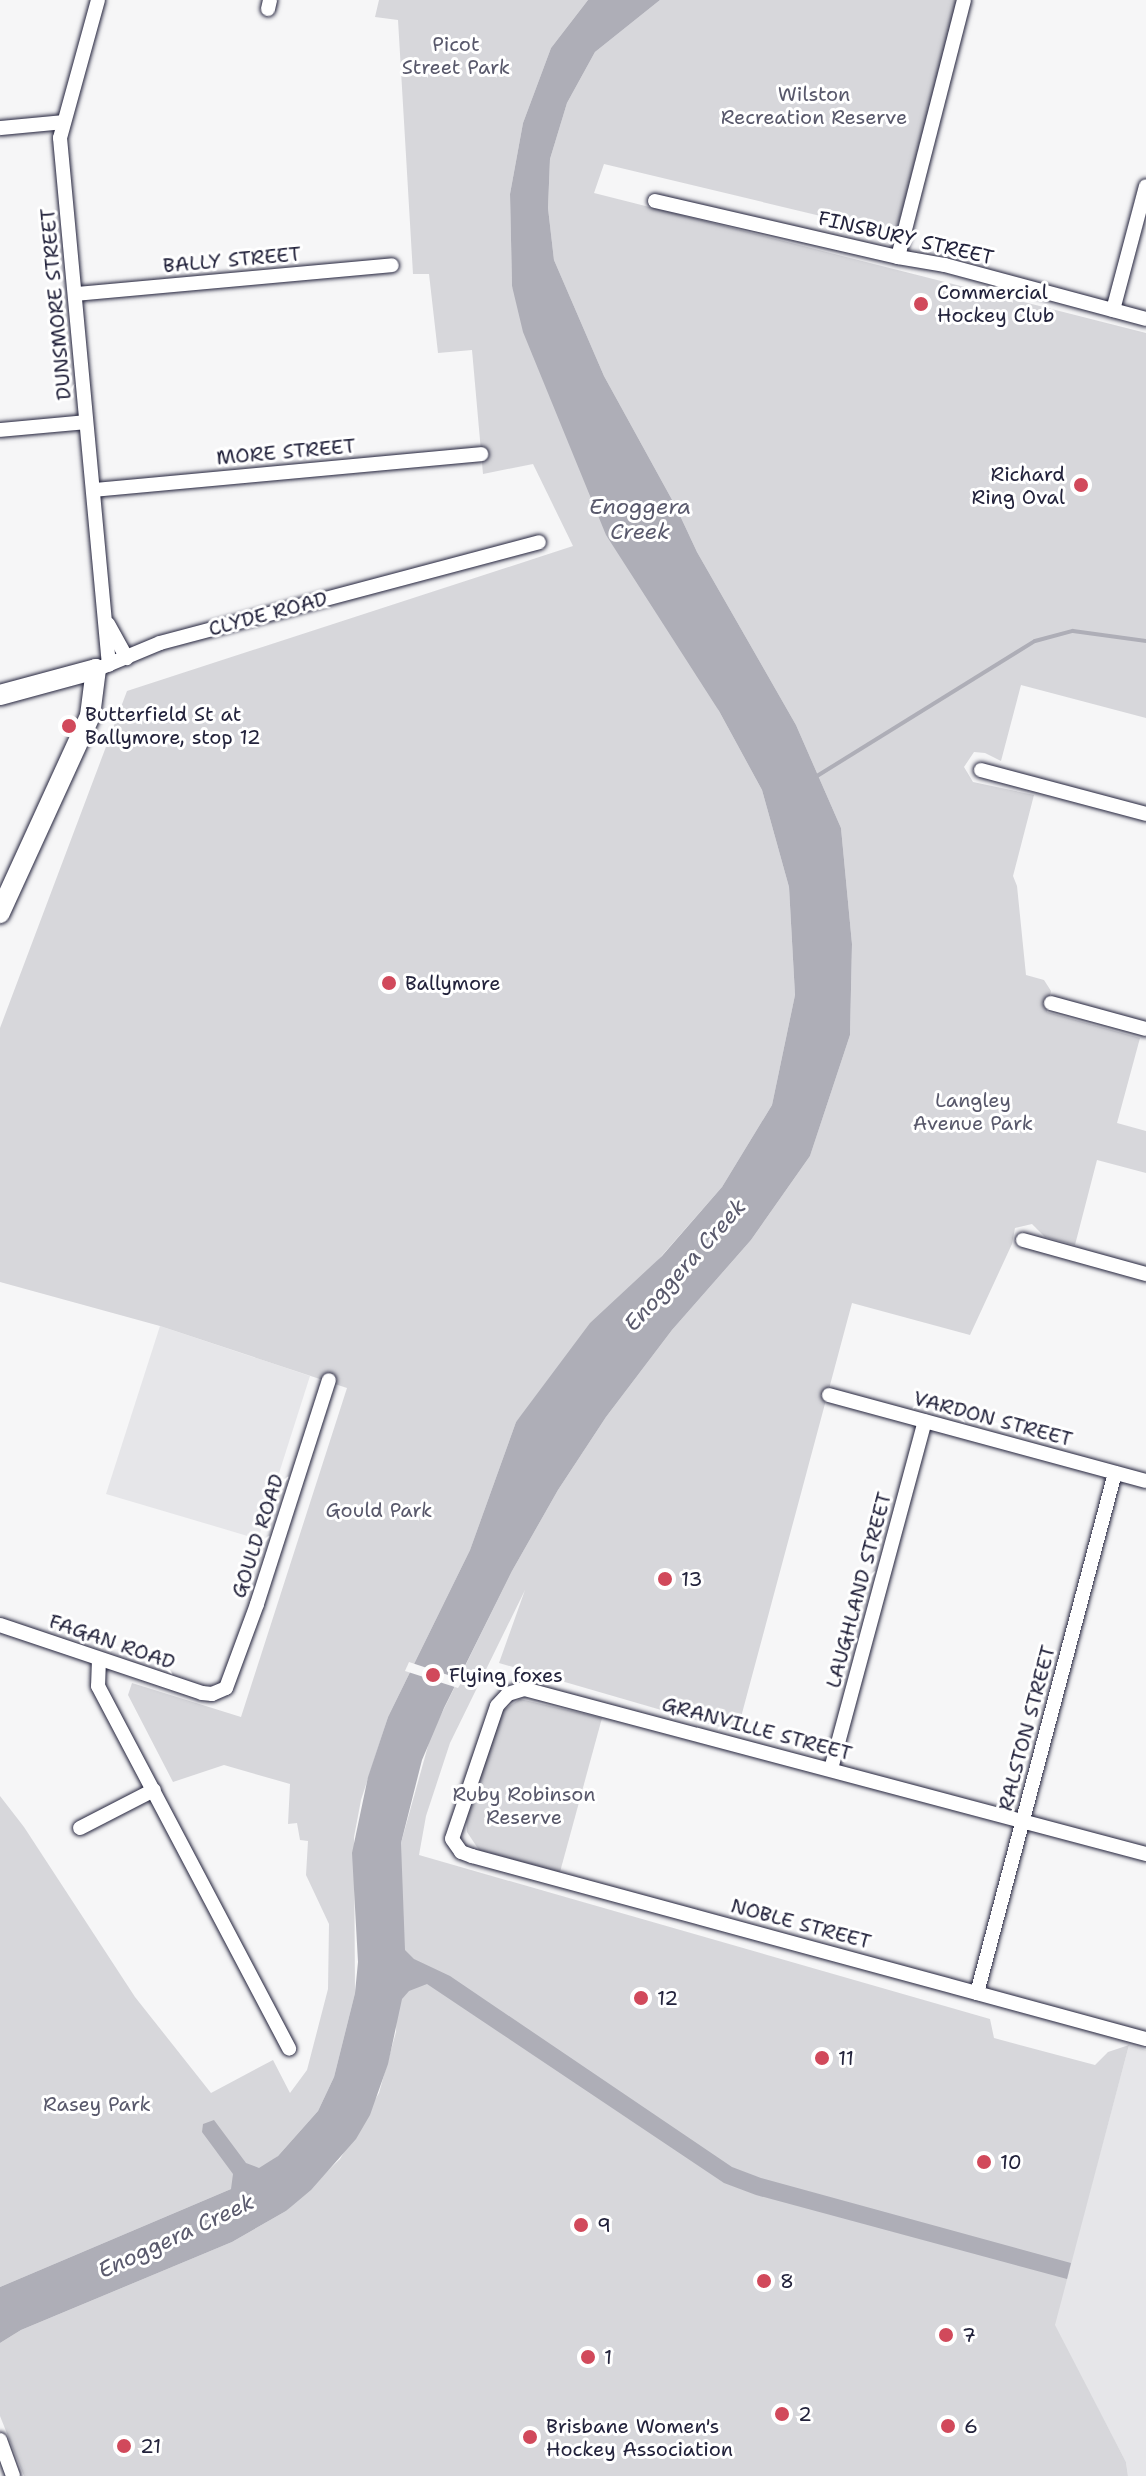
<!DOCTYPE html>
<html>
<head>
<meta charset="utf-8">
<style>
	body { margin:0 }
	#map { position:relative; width:1146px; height:2476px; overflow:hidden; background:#f6f6f7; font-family:"Shantell Sans",sans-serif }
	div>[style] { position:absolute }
	.built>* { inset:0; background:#e6e6e9 }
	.green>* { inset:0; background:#d7d7db }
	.water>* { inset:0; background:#aeaeb7 }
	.pier>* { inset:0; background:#f6f6f7 }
	.stream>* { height:4px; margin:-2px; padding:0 2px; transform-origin:2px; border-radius:2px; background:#aeaeb7 }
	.roads { filter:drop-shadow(0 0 2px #22223b) drop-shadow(0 0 2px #22223b) }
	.street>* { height:14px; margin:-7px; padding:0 7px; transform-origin:7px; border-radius:7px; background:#fff }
	.secondary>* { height:20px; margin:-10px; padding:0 10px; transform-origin:10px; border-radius:10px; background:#fff }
	.dots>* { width:22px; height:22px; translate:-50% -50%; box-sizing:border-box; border:4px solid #fff; border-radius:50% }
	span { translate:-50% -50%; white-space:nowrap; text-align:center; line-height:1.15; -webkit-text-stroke:6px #fff; paint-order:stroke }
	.park-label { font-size:20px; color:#58586b }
	.street-label { font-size:20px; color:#22223b }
	.poi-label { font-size:20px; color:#22223b }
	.left { translate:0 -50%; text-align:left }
	.right { translate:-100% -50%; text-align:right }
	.water-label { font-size:22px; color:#5a5a6d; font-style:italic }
</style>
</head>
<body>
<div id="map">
	<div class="built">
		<div style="clip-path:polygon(160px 1326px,310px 1376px,258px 1539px,106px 1494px)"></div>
		<div style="clip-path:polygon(1129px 2045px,1146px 2050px,1146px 2476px,1128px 2476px,1126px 2462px,1054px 2325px)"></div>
	</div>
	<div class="green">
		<div style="clip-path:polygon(379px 0,588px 0,551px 48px,523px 123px,510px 194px,512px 286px,719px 711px,762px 790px,789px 887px,795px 995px,772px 1105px,722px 1187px,516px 1422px,470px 1550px,388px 1717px,361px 1800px,354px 1837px,355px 1993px,334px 2077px,318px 2111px,278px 2156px,238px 2186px,0 2287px,0 1796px,24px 1827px,135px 1997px,211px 2093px,273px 2060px,290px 2093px,307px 2070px,328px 1989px,329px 1924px,306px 1875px,308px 1841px,300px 1840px,297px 1823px,288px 1824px,290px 1784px,224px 1765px,173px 1782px,128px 1695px,132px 1683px,241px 1717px,347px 1388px,160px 1326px,0 1282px,0 1028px,127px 691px,573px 546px,533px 464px,483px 474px,472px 350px,438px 353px,429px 274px,413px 274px,398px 20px,375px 17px)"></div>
		<div style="clip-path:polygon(660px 0,957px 0,896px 234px,604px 164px,594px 193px,1146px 333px,1146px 718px,1021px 685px,1001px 761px,985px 753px,974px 752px,964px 767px,973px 782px,1034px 795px,1013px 876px,1017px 886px,1026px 975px,1044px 980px,1051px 991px,1047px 1012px,1140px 1038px,1117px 1123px,1146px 1131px,1146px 1173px,1097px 1160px,1075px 1245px,1045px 1237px,1032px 1224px,1015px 1228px,1012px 1244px,970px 1335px,852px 1303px,737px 1732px,499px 1663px,525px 1590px,450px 1743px,426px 1816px,419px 1855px,990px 2019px,994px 2038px,1095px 2065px,1108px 2052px,1129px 2045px,1055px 2325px,1126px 2462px,1128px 2476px,24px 2476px,0 2416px,0 2343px,21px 2330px,232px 2242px,286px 2211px,340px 2159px,379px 2093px,396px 2032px,401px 1843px,431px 1735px,512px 1571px,558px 1490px,606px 1417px,672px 1330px,751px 1240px,810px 1156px,850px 1035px,852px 944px,841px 828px,796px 725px,697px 552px,676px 507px,604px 376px,554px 260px,548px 208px,550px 159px,567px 103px,595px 52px)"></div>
		<div style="clip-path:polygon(520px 1699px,602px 1718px,560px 1872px,479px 1850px,467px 1832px,466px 1817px,502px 1711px)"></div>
	</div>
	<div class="water">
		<div style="clip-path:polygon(588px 0,660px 0,595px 52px,567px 103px,550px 159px,548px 208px,554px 260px,604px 376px,676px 507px,697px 552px,796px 725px,841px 828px,852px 944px,850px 1035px,810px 1156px,751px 1240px,672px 1330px,606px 1417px,558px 1490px,512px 1571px,444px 1708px,422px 1760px,401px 1843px,405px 1950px,414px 1959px,450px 1976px,732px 2167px,761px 2178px,1071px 2263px,1067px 2279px,756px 2195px,724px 2183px,427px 1984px,409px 1991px,402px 1999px,388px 2064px,370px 2115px,356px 2139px,311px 2190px,286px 2211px,232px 2242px,21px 2330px,0 2343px,0 2287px,231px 2189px,233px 2174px,202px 2132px,203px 2124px,214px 2120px,246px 2163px,259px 2168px,278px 2156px,318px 2111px,334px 2077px,355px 1993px,358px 1962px,352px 1853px,368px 1777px,388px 1717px,470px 1550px,516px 1422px,590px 1323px,662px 1256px,722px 1187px,772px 1105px,795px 995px,789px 887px,762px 790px,719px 711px,606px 535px,523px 332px,512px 286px,510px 194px,523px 123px,551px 48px)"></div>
	</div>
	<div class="pier">
		<div style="clip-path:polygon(409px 1662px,463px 1680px,458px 1688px,405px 1671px)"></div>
	</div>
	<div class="stream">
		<div style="left:817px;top:776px;width:256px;rotate:-31.8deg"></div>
		<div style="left:1035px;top:641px;width:39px;rotate:-15deg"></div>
		<div style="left:1073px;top:631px;width:74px;rotate:7.8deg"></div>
	</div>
	<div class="roads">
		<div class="street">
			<div style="left:98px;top:0;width:143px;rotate:105.4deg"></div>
			<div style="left:60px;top:138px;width:529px;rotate:84.69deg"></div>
			<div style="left:268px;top:9px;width:9px;rotate:-77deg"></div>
			<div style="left:0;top:128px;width:63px;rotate:-5.4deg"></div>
			<div style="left:655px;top:201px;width:249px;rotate:13deg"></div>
			<div style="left:898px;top:257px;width:48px;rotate:9.7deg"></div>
			<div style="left:945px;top:265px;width:208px;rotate:15deg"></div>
			<div style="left:898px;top:257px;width:265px;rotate:-75.6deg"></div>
			<div style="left:76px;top:294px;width:317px;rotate:-5.2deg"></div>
			<div style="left:1113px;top:310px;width:128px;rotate:-75.1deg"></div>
			<div style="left:0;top:430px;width:86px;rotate:-5.3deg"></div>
			<div style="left:94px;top:490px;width:389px;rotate:-5.3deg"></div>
			<div style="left:108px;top:624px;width:39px;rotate:61deg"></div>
			<div style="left:100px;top:668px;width:65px;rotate:-22.6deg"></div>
			<div style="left:160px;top:643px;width:392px;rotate:-14.9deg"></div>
			<div style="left:981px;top:770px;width:171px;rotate:14.9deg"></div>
			<div style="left:1051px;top:1003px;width:98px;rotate:15.3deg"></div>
			<div style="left:1023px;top:1240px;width:128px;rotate:15.5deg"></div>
			<div style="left:829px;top:1395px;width:328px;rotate:15.2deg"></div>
			<div style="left:0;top:1625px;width:213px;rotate:18.6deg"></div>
			<div style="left:202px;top:1693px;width:10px;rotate:6deg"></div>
			<div style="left:212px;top:1694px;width:15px;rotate:-23deg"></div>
			<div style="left:226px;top:1688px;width:90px;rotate:-69.7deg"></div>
			<div style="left:257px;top:1604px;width:235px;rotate:-72.2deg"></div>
			<div style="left:99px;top:1659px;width:27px;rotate:92deg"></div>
			<div style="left:98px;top:1686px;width:410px;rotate:62.2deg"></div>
			<div style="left:831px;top:1769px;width:360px;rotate:-74.9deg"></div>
			<div style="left:80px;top:1828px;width:83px;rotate:-27.2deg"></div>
			<div style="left:1146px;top:1854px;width:644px;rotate:-165.14deg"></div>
			<div style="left:524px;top:1689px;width:17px;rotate:163deg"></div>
			<div style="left:508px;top:1694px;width:16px;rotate:133deg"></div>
			<div style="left:497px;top:1706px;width:140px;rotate:108.7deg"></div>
			<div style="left:452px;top:1839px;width:16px;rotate:55deg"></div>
			<div style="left:461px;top:1852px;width:12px;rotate:20deg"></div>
			<div style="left:472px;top:1856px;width:698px;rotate:15.19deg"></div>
			<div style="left:977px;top:1993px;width:538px;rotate:-75.14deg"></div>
			<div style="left:0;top:2440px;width:38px;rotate:70deg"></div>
		</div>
		<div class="secondary">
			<div style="left:0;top:695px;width:99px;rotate:-15.2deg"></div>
			<div style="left:96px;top:669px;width:47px;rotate:97.3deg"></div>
			<div style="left:90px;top:716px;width:217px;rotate:114.6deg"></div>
		</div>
	</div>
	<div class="dots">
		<div style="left:921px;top:304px;background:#d1495b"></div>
		<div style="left:1081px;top:485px;background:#d1495b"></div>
		<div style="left:69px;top:726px;background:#d1495b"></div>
		<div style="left:389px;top:983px;background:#d1495b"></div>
		<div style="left:665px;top:1579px;background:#d1495b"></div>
		<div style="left:433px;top:1675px;background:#d1495b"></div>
		<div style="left:641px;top:1998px;background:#d1495b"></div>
		<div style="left:822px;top:2058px;background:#d1495b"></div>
		<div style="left:984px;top:2162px;background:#d1495b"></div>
		<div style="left:581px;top:2225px;background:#d1495b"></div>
		<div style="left:764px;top:2281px;background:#d1495b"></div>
		<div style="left:946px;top:2335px;background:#d1495b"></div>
		<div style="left:588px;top:2357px;background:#d1495b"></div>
		<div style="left:782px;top:2414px;background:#d1495b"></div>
		<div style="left:948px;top:2426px;background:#d1495b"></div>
		<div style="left:530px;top:2437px;background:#d1495b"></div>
		<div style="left:124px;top:2446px;background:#d1495b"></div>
	</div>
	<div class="park-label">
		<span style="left:456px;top:56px">Picot<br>Street Park</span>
		<span style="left:814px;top:106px">Wilston<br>Recreation Reserve</span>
		<span style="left:973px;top:1112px">Langley<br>Avenue Park</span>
		<span style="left:379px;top:1510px">Gould Park</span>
		<span style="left:524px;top:1806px">Ruby Robinson<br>Reserve</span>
		<span style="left:97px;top:2104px">Rasey Park</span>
	</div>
	<div class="street-label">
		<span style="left:906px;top:238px;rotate:13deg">FINSBURY STREET</span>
		<span style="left:232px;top:260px;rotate:-5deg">BALLY STREET</span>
		<span style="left:56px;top:304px;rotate:-95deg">DUNSMORE STREET</span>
		<span style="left:286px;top:452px;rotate:-5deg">MORE STREET</span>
		<span style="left:268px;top:614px;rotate:-15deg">CLYDE ROAD</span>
		<span style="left:993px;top:1419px;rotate:15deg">VARDON STREET</span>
		<span style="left:258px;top:1536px;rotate:-72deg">GOULD ROAD</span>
		<span style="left:859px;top:1590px;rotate:-75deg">LAUGHLAND STREET</span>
		<span style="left:112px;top:1642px;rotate:19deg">FAGAN ROAD</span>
		<span style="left:1027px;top:1728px;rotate:-75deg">RALSTON STREET</span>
		<span style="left:757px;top:1729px;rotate:15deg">GRANVILLE STREET</span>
		<span style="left:801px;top:1924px;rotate:15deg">NOBLE STREET</span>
	</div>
	<div class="poi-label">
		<span class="left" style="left:937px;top:304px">Commercial<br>Hockey Club</span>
		<span class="right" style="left:1065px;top:486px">Richard<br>Ring Oval</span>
		<span class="left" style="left:85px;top:726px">Butterfield St at<br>Ballymore, stop 12</span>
		<span class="left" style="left:405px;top:983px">Ballymore</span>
		<span class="left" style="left:681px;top:1579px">13</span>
		<span class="left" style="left:449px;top:1675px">Flying foxes</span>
		<span class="left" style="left:657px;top:1998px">12</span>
		<span class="left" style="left:838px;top:2058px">11</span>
		<span class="left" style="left:1000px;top:2162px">10</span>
		<span class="left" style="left:597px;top:2225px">9</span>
		<span class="left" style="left:780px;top:2281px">8</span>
		<span class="left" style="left:962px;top:2335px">7</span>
		<span class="left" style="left:604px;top:2357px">1</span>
		<span class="left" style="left:798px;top:2414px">2</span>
		<span class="left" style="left:546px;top:2438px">Brisbane Women's<br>Hockey Association</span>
		<span class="left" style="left:964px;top:2426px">6</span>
		<span class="left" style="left:140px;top:2446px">21</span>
	</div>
	<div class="water-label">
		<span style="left:640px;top:519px">Enoggera<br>Creek</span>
		<span style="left:685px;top:1265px;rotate:-48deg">Enoggera Creek</span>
		<span style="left:176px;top:2236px;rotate:-25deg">Enoggera Creek</span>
	</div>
</div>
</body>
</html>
